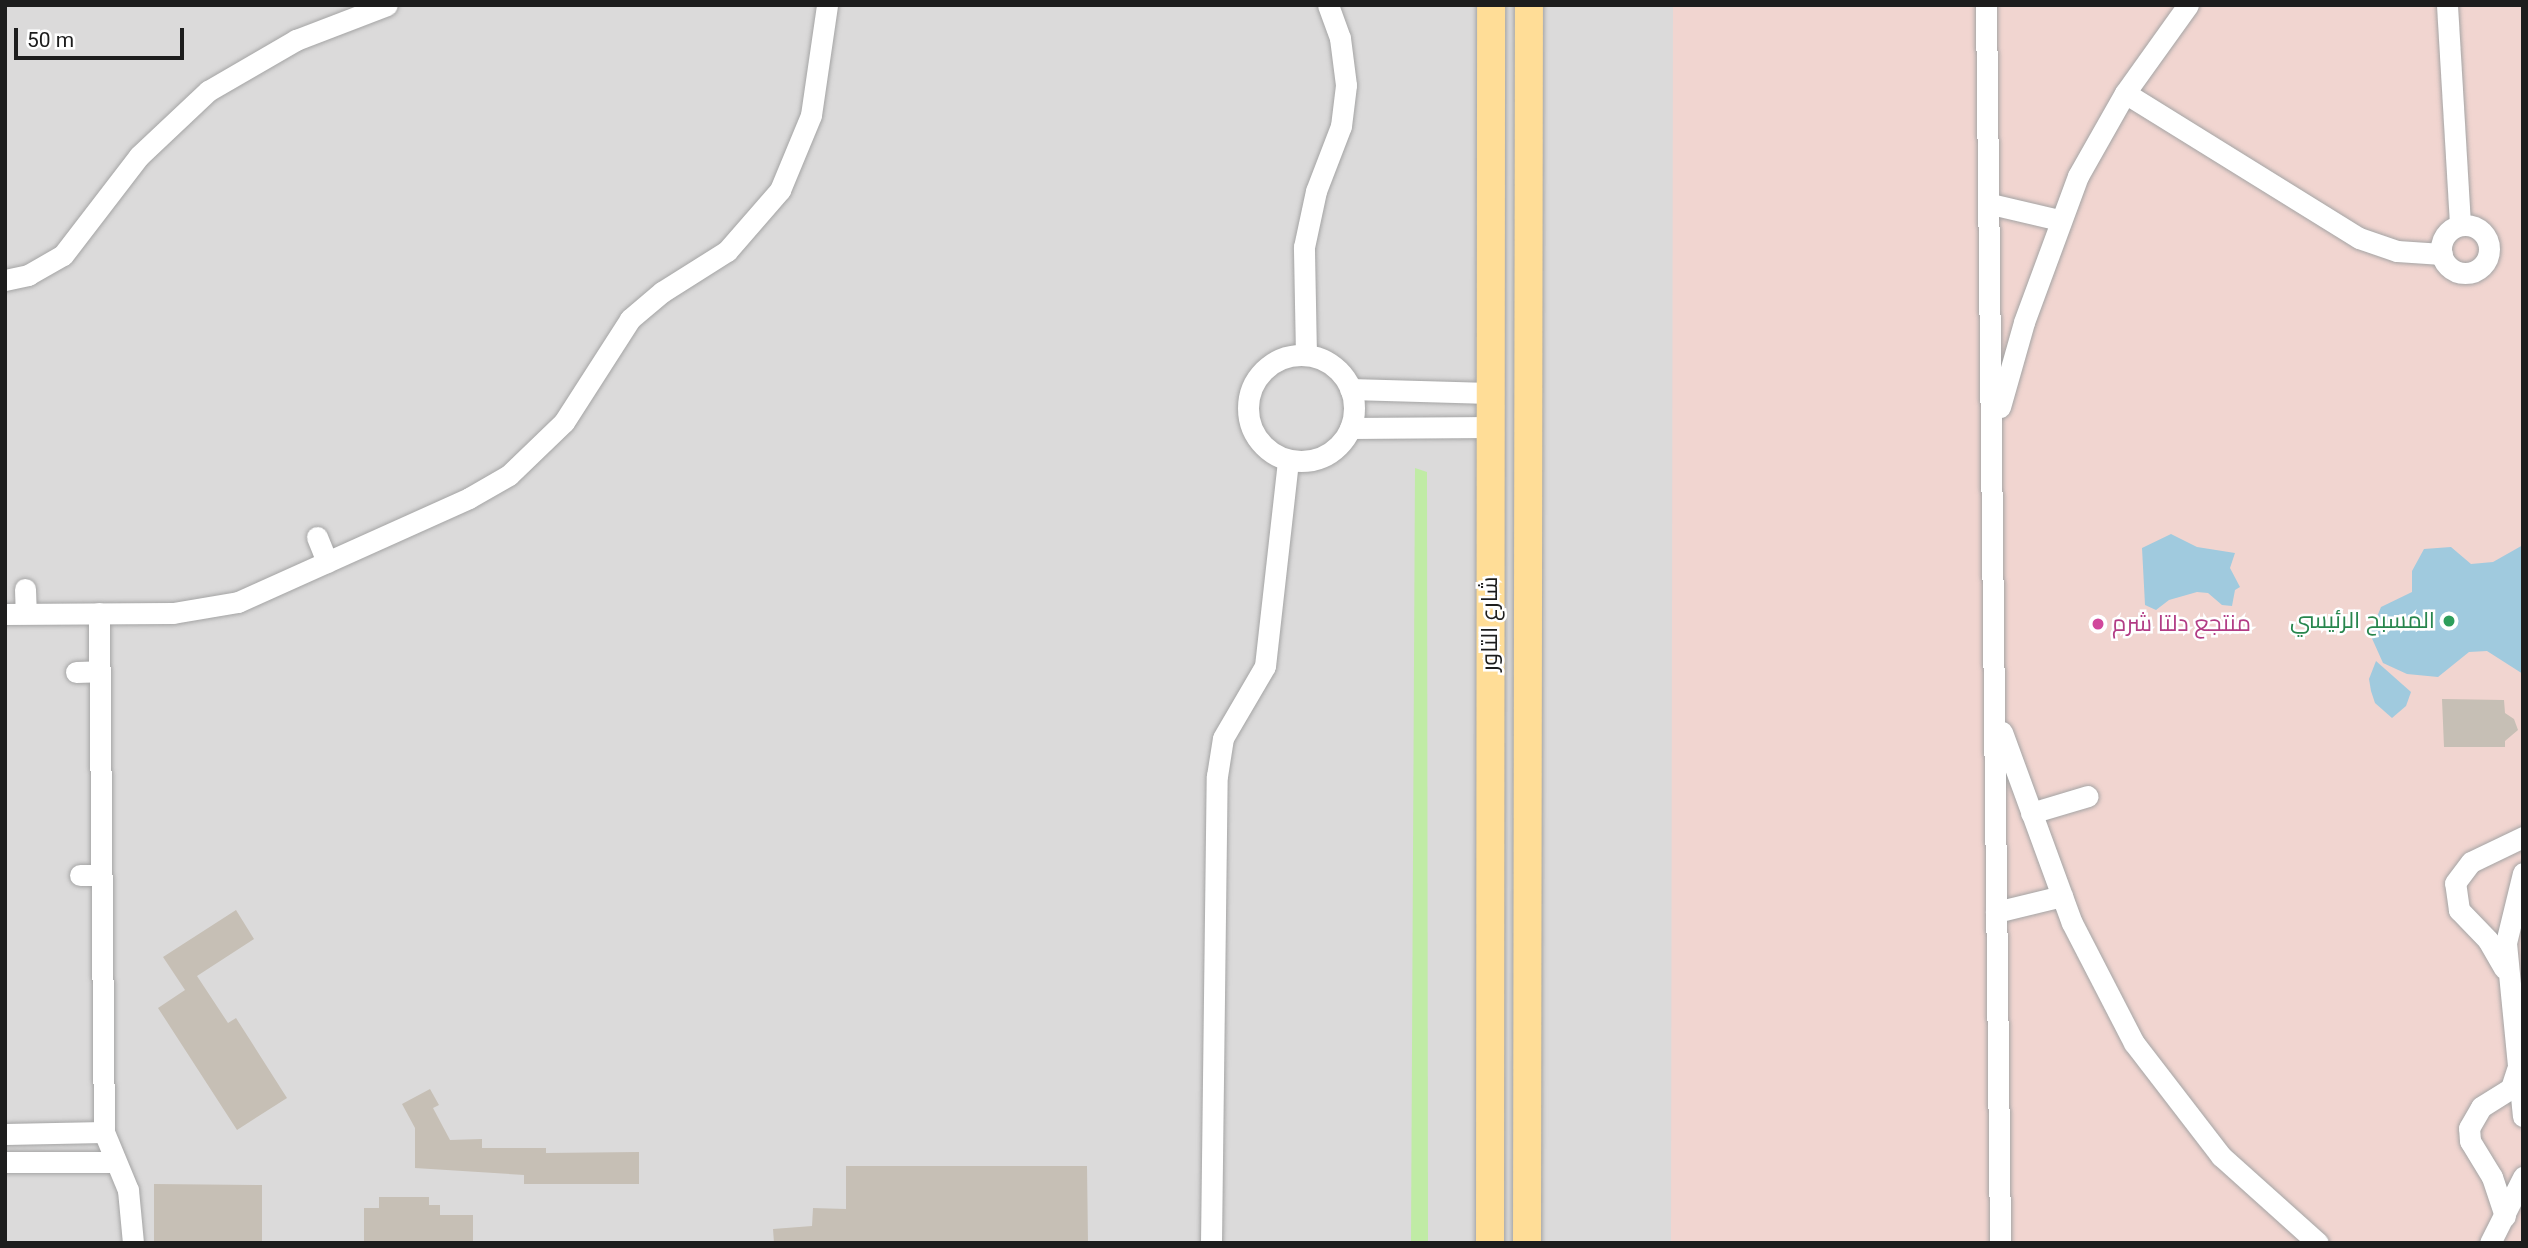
<!DOCTYPE html>
<html>
<head>
<meta charset="utf-8">
<style>
	body { margin:0 }
	#map { position:relative; width:2528px; height:1248px; overflow:hidden; background:#efece2; font-family:Roboto,Cairo,sans-serif }
	div>[style] { position:absolute }
	.residential>* { inset:0; background:#dbdada }
	.commercial>* { inset:0; background:#f1d5d0 }
	.grass>* { inset:0; background:#c0eba5 }
	.water>* { inset:0; background:#a0cade }
	.building>* { inset:0; background:#c6bfb5 }
	.roads { filter:drop-shadow(0 0 2px #a4a4a4) drop-shadow(0 0 2px #a4a4a4) }
	.minor>* { height:21px; margin:-10.5px; padding:0 10.5px; transform-origin:10.5px; border-radius:10.5px; background:#fff }
	.minor>.ring { margin:-10.5px; padding:0; box-sizing:content-box; background:none; border:21px solid #fff; border-radius:50% }
	.major>* { height:28px; margin:-14px; padding:0 14px; transform-origin:14px; border-radius:14px; background:#ffdd97 }
	.dots>* { width:19px; height:19px; translate:-50% -50%; box-sizing:border-box; border:4px solid #fff; border-radius:50% }
	span { translate:-50% -50%; white-space:nowrap; text-align:center; line-height:1.15; -webkit-text-stroke:5px #fff; paint-order:stroke }
	.leisure-label { font-size:23px; color:#27864d }
	.right { translate:-100% -50%; text-align:right }
	.street-label { font-size:23px; color:#1d1d1d }
	.hotel-label { font-size:23px; color:#b23c85 }
	.left { translate:0 -50%; text-align:left }
	.frame { position:absolute; inset:0; border:7px solid #1d1d1d; pointer-events:none }
	.scale { position:absolute; left:14px; top:28px; width:170px; height:32px; box-sizing:border-box; border:4px solid #1d1d1d; border-top:0; padding-left:9px; font-size:21px; line-height:24px; white-space:nowrap; color:#1d1d1d; -webkit-text-stroke:5px #fff; paint-order:stroke }
</style>
</head>
<body>
<div id="map">
	<div class="residential">
		<div style="clip-path:polygon(5px 5px,2523px 5px,2523px 1243px,5px 1243px)"></div>
	</div>
	<div class="commercial">
		<div style="clip-path:polygon(1673px 5px,2523px 5px,2523px 1243px,1671px 1243px)"></div>
	</div>
	<div class="grass">
		<div style="clip-path:polygon(1415px 468px,1427px 472px,1428px 1243px,1411px 1243px)"></div>
	</div>
	<div class="water">
		<div style="clip-path:polygon(2171px 534px,2197px 547px,2235px 553px,2230px 568px,2240px 587px,2235px 590px,2232px 606px,2222px 605px,2208px 593px,2197px 592px,2169px 600px,2156px 610px,2145px 605px,2142px 548px)"></div>
		<div style="clip-path:polygon(2523px 545px,2523px 674px,2487px 651px,2469px 652px,2438px 677px,2407px 674px,2383px 663px,2370px 634px,2381px 607px,2412px 592px,2412px 571px,2424px 549px,2451px 547px,2471px 564px,2493px 562px)"></div>
		<div style="clip-path:polygon(2376px 661px,2411px 692px,2406px 706px,2392px 718px,2375px 703px,2371px 691px,2369px 679px)"></div>
	</div>
	<div class="building">
		<div style="clip-path:polygon(2442px 699px,2504px 700px,2505px 713px,2514px 719px,2518px 730px,2505px 741px,2505px 747px,2444px 747px)"></div>
		<div style="clip-path:polygon(236px 910px,254px 939px,197px 976px,228px 1023px,236px 1018px,287px 1098px,237px 1130px,158px 1008px,185px 990px,163px 957px)"></div>
		<div style="clip-path:polygon(430px 1089px,439px 1105px,433px 1108px,450px 1140px,482px 1139px,482px 1148px,546px 1148px,546px 1153px,639px 1152px,639px 1184px,524px 1184px,524px 1175px,415px 1168px,415px 1128px,402px 1104px)"></div>
		<div style="clip-path:polygon(846px 1166px,1087px 1166px,1088px 1243px,774px 1243px,773px 1229px,812px 1226px,813px 1208px,846px 1209px)"></div>
		<div style="clip-path:polygon(154px 1184px,262px 1185px,262px 1243px,154px 1243px)"></div>
		<div style="clip-path:polygon(379px 1197px,429px 1197px,429px 1205px,440px 1205px,440px 1215px,473px 1215px,473px 1243px,364px 1243px,364px 1208px,379px 1208px)"></div>
	</div>
	<div class="roads">
		<div class="minor">
			<div style="left:1986px;top:5px;width:1238px;rotate:89.35deg"></div>
			<div style="left:2447px;top:5px;width:220px;rotate:86.6deg"></div>
			<div style="left:2125px;top:93px;width:275px;rotate:31.8deg"></div>
			<div style="left:2359px;top:238px;width:40px;rotate:18.9deg"></div>
			<div style="left:2397px;top:251px;width:45px;rotate:3.8deg"></div>
			<div style="left:1991px;top:204px;width:70px;rotate:13.2deg"></div>
			<div class="ring" style="left:2441px;top:225px;width:27px;height:27px"></div>
			<div style="left:5px;top:280px;width:24px;rotate:-12deg"></div>
			<div style="left:28px;top:275px;width:40px;rotate:-29.7deg"></div>
			<div style="left:63px;top:255px;width:125px;rotate:-52.5deg"></div>
			<div style="left:139px;top:156px;width:95px;rotate:-43.3deg"></div>
			<div style="left:208px;top:91px;width:102px;rotate:-30.1deg"></div>
			<div style="left:296px;top:40px;width:97px;rotate:-21deg"></div>
			<div style="left:1306px;top:355px;width:108px;rotate:-91.1deg"></div>
			<div style="left:1304px;top:247px;width:57px;rotate:-77.9deg"></div>
			<div style="left:1316px;top:191px;width:70px;rotate:-69deg"></div>
			<div style="left:1341px;top:126px;width:41px;rotate:-83deg"></div>
			<div style="left:1346px;top:85px;width:47px;rotate:-97.3deg"></div>
			<div style="left:1340px;top:38px;width:35px;rotate:-110deg"></div>
			<div class="ring" style="left:1248px;top:355px;width:85px;height:85px"></div>
			<div style="left:1350px;top:389px;width:140px;rotate:1.6deg"></div>
			<div style="left:2000px;top:407px;width:88px;rotate:-74.2deg"></div>
			<div style="left:2024px;top:322px;width:156px;rotate:-69.7deg"></div>
			<div style="left:2078px;top:176px;width:95px;rotate:-60.5deg"></div>
			<div style="left:2125px;top:93px;width:108px;rotate:-54.4deg"></div>
			<div style="left:1350px;top:428px;width:140px;rotate:-0.4deg"></div>
			<div style="left:317px;top:537px;width:27px;rotate:68deg"></div>
			<div style="left:25px;top:589px;width:24px;rotate:88deg"></div>
			<div style="left:99px;top:613px;width:519px;rotate:89.45deg"></div>
			<div style="left:104px;top:1132px;width:63px;rotate:67.5deg"></div>
			<div style="left:128px;top:1190px;width:53px;rotate:84.6deg"></div>
			<div style="left:5px;top:614px;width:168px;rotate:-0.3deg"></div>
			<div style="left:173px;top:613px;width:66px;rotate:-9.6deg"></div>
			<div style="left:238px;top:602px;width:253px;rotate:-24.2deg"></div>
			<div style="left:469px;top:498px;width:46px;rotate:-29.9deg"></div>
			<div style="left:509px;top:475px;width:76px;rotate:-43.9deg"></div>
			<div style="left:564px;top:422px;width:122px;rotate:-57.3deg"></div>
			<div style="left:630px;top:319px;width:42px;rotate:-40.2deg"></div>
			<div style="left:662px;top:292px;width:77px;rotate:-32.2deg"></div>
			<div style="left:727px;top:251px;width:81px;rotate:-49deg"></div>
			<div style="left:780px;top:190px;width:81px;rotate:-67.5deg"></div>
			<div style="left:811px;top:115px;width:111px;rotate:-81.7deg"></div>
			<div style="left:76px;top:672px;width:24px;rotate:-2deg"></div>
			<div style="left:2002px;top:732px;width:203px;rotate:69.9deg"></div>
			<div style="left:2072px;top:923px;width:135px;rotate:62.7deg"></div>
			<div style="left:2134px;top:1043px;width:143px;rotate:52.4deg"></div>
			<div style="left:2221px;top:1156px;width:130px;rotate:41.9deg"></div>
			<div style="left:2031px;top:813px;width:59px;rotate:-16.6deg"></div>
			<div style="left:2523px;top:873px;width:72px;rotate:103.7deg"></div>
			<div style="left:2506px;top:943px;width:174px;rotate:84.4deg"></div>
			<div style="left:80px;top:875px;width:21px"></div>
			<div style="left:1996px;top:912px;width:68px;rotate:-13.6deg"></div>
			<div style="left:2504px;top:968px;width:32px;rotate:-120deg"></div>
			<div style="left:2488px;top:940px;width:42px;rotate:-134deg"></div>
			<div style="left:2459px;top:910px;width:27px;rotate:-98deg"></div>
			<div style="left:2455px;top:883px;width:26px;rotate:-53deg"></div>
			<div style="left:2471px;top:862px;width:58px;rotate:-25.7deg"></div>
			<div style="left:5px;top:1134px;width:99px;rotate:-1.2deg"></div>
			<div style="left:5px;top:1162px;width:109px"></div>
			<div style="left:2505px;top:1216px;width:41px;rotate:-108.4deg"></div>
			<div style="left:2492px;top:1177px;width:42px;rotate:-121.4deg"></div>
			<div style="left:2470px;top:1141px;width:13px;rotate:-94deg"></div>
			<div style="left:2469px;top:1128px;width:24px;rotate:-60deg"></div>
			<div style="left:2481px;top:1107px;width:36px;rotate:-32deg"></div>
			<div style="left:2511px;top:1088px;width:19px;rotate:-72deg"></div>
			<div style="left:1211px;top:1243px;width:467px;rotate:-89.3deg"></div>
			<div style="left:1217px;top:776px;width:38px;rotate:-81deg"></div>
			<div style="left:1223px;top:738px;width:83px;rotate:-59.7deg"></div>
			<div style="left:1265px;top:666px;width:207px;rotate:-83.6deg"></div>
			<div style="left:2490px;top:1243px;width:74px;rotate:-63.4deg"></div>
		</div>
		<div class="major">
			<div style="left:1490px;top:1243px;width:1238px;rotate:-89.95deg"></div>
			<div style="left:1527px;top:1243px;width:1238px;rotate:-89.91deg"></div>
		</div>
	</div>
	<div class="dots">
		<div style="left:2449px;top:621px;background:#2e9e5b"></div>
		<div style="left:2098px;top:624px;background:#d1479c"></div>
	</div>
	<div class="leisure-label">
		<span class="right" style="left:2435px;top:621px">المسبح الرئيسي</span>
	</div>
	<div class="street-label">
		<span style="left:1490px;top:624px;rotate:-90deg">شارع التاور</span>
	</div>
	<div class="hotel-label">
		<span class="left" style="left:2112px;top:624px">منتجع دلتا شرم</span>
	</div>
	<div class="frame"></div>
	<div class="scale">50 m</div>
</div>
</body>
</html>
